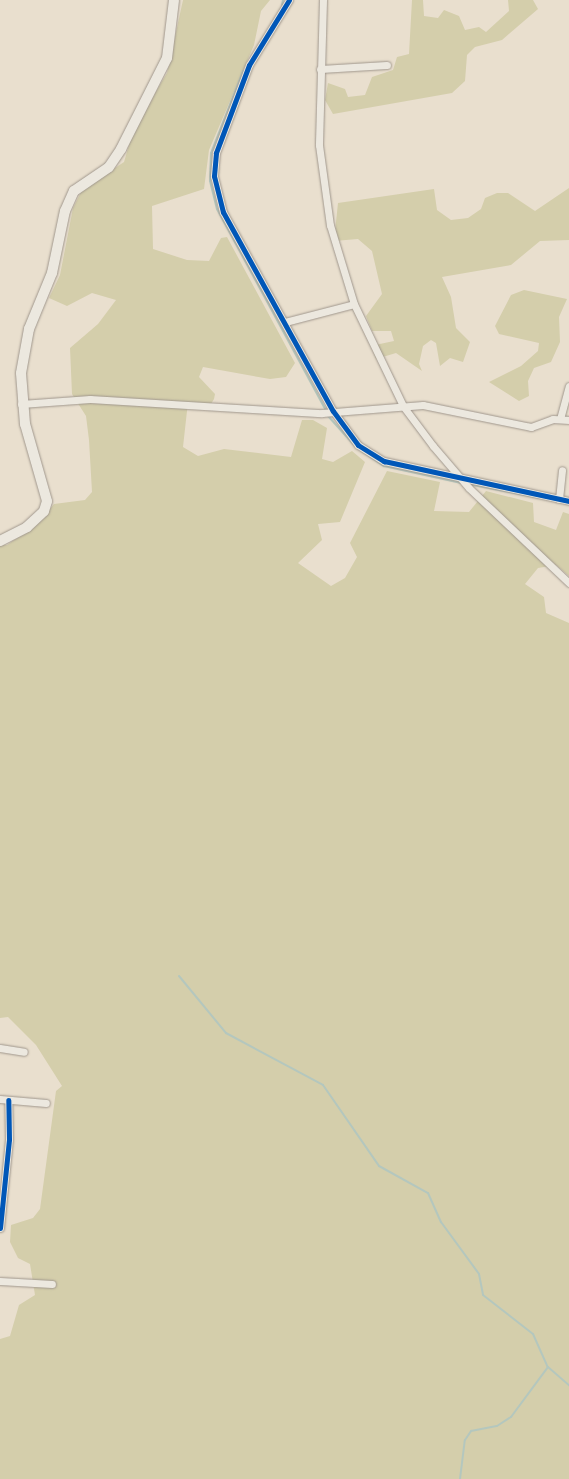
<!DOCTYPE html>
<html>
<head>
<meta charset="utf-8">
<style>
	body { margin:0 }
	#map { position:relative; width:569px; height:1479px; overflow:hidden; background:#e9dfce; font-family:"EB Garamond",serif }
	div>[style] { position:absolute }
	.green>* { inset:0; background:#d4ceab }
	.stream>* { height:2px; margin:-1px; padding:0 1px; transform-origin:1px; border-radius:1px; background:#b4c7be }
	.roads { filter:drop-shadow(0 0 1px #a0978d) drop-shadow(0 0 1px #a0978d) }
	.minor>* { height:7px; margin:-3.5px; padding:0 3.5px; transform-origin:3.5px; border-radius:3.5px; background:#ece8df }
	.secondary>* { height:10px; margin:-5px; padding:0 5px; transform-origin:5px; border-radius:5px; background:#ece8df }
	.cycleway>* { height:5px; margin:-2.5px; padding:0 2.5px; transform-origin:2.5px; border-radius:2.5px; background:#0057b8 }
	span { translate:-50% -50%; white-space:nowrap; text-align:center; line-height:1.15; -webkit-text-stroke:5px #f8ecd7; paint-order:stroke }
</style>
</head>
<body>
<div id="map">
	<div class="green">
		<div style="clip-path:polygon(183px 0,270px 0,261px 11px,254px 45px,209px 150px,204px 189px,152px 206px,153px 249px,187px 260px,209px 261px,221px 238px,227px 237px,295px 363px,286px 377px,270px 379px,203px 367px,199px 377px,215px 394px,214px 399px,211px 404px,188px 402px,183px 447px,198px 456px,224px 449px,291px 457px,302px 420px,313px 420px,327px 428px,322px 459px,333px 462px,352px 451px,365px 462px,340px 522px,318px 524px,322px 540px,298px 563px,331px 586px,345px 578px,357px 557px,350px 543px,387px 471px,440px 482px,434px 511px,469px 512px,486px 491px,533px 503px,534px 522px,556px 530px,563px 512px,569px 514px,569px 576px,556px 565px,538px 568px,525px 584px,544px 597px,546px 613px,569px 623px,569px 1479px,0 1479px,0 1339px,10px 1336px,19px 1305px,35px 1295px,30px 1264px,18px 1258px,10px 1242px,11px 1225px,33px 1218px,40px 1209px,56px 1091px,62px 1086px,36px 1045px,8px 1017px,0 1018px,0 545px,7px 545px,38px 523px,54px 504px,85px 500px,92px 492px,89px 440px,86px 416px,72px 394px,70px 348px,98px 324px,116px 300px,92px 293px,67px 306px,49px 298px,60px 275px,73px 208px,82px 190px,124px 162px,134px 128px,167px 73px)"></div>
		<div style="clip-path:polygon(412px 0,423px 0,424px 16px,438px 18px,444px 10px,459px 16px,465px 30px,479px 27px,486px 32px,509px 11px,508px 0,533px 0,538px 9px,502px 40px,475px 47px,467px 55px,465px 81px,452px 93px,333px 114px,325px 100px,328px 83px,345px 89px,348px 97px,365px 95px,372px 77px,393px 70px,397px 57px,409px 54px)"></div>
		<div style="clip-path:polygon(569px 188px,569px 240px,540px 241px,511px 265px,442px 277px,451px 297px,456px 328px,470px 342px,463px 362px,450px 358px,440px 366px,436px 343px,431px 340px,423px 346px,419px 364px,422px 371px,396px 353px,376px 359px,372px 349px,375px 345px,394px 341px,391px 331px,372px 331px,366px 316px,382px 294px,372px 251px,358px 239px,334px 241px,338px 203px,434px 189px,437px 210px,451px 220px,468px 218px,481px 209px,485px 198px,497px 193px,508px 193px,535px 211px)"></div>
		<div style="clip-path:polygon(524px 290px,567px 299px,559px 317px,560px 342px,551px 362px,534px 368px,528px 381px,529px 396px,519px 401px,489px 382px,521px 366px,538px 351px,539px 343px,499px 334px,495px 326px,511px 295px)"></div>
	</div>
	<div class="stream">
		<div style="left:282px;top:5px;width:5px;rotate:-79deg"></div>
		<div style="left:243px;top:71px;width:88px;rotate:111.3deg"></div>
		<div style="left:211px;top:153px;width:28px;rotate:92deg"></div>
		<div style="left:210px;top:181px;width:29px;rotate:76deg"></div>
		<div style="left:217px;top:209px;width:230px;rotate:61.6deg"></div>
		<div style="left:328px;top:416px;width:38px;rotate:48deg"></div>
		<div style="left:360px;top:450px;width:29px;rotate:34deg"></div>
		<div style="left:384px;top:466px;width:79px;rotate:12.4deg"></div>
		<div style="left:468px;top:484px;width:73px;rotate:11deg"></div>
		<div style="left:179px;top:976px;width:74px;rotate:50.5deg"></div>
		<div style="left:226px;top:1033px;width:110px;rotate:28.2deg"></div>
		<div style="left:323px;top:1085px;width:98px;rotate:55.3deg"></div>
		<div style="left:379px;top:1166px;width:56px;rotate:28.9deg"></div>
		<div style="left:428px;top:1193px;width:32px;rotate:66deg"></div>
		<div style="left:441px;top:1222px;width:64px;rotate:53.8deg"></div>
		<div style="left:479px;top:1274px;width:21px;rotate:79deg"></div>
		<div style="left:483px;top:1295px;width:63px;rotate:38deg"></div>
		<div style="left:533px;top:1334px;width:36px;rotate:66deg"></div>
		<div style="left:460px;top:1479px;width:39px;rotate:-83deg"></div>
		<div style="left:465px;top:1440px;width:11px;rotate:-56deg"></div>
		<div style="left:471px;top:1431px;width:26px;rotate:-11deg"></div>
		<div style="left:497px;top:1426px;width:17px;rotate:-33deg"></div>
		<div style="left:511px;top:1417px;width:62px;rotate:-53.5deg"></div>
		<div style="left:548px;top:1367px;width:28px;rotate:41deg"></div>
	</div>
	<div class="roads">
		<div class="minor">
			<div style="left:289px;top:0;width:76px;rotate:121.6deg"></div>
			<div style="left:249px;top:65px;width:94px;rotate:110.6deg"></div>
			<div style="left:216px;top:153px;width:23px;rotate:95deg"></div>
			<div style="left:214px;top:176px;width:37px;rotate:76deg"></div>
			<div style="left:223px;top:212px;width:227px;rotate:61.1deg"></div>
			<div style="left:333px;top:411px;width:42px;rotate:53.7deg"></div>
			<div style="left:358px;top:445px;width:31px;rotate:32deg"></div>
			<div style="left:384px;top:461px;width:189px;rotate:12.2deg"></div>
			<div style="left:323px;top:0;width:145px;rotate:91.6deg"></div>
			<div style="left:319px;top:145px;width:81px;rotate:82.2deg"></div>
			<div style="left:330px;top:225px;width:83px;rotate:73.1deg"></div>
			<div style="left:354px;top:304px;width:113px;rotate:64.3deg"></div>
			<div style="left:403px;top:406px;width:50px;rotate:53.1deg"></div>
			<div style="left:433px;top:446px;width:55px;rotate:49.4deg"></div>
			<div style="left:469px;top:488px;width:138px;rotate:43.5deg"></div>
			<div style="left:320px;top:69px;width:67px;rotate:-3.4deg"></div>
			<div style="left:285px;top:322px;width:71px;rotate:-14.6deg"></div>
			<div style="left:21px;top:404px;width:69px;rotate:-4.1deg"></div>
			<div style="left:90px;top:399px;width:232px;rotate:3.5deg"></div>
			<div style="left:322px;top:413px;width:101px;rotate:-4.5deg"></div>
			<div style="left:423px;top:405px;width:110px;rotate:11.5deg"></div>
			<div style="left:531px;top:427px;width:23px;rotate:-20deg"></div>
			<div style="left:553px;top:419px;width:16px;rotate:4deg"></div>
			<div style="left:560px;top:419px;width:34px;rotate:-75deg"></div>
			<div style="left:559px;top:499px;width:29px;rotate:-84deg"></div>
			<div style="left:0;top:1048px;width:24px;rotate:9deg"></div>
			<div style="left:0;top:1099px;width:46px;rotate:5deg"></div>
			<div style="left:0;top:1228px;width:89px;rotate:-84.2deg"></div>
			<div style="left:9px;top:1139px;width:39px;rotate:-91deg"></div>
			<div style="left:0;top:1281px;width:52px;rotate:3.3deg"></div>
		</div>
		<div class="secondary">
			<div style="left:0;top:541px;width:30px;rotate:-27deg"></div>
			<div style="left:27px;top:527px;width:23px;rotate:-43deg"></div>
			<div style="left:44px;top:511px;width:10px;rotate:-73deg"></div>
			<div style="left:47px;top:501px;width:80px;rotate:-105.9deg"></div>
			<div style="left:25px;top:424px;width:51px;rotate:-94.5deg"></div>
			<div style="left:21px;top:373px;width:45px;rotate:-79.7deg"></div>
			<div style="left:29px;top:329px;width:61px;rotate:-67.7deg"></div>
			<div style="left:52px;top:273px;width:63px;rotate:-78.2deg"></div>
			<div style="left:65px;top:211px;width:22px;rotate:-66deg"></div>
			<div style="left:74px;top:191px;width:42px;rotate:-34.4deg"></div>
			<div style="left:109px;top:167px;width:22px;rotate:-56deg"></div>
			<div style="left:121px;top:149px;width:102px;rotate:-63.2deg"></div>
			<div style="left:167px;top:58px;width:58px;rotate:-83.1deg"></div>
		</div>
	</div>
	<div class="cycleway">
		<div style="left:289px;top:0;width:76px;rotate:121.6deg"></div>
		<div style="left:249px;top:65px;width:94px;rotate:110.6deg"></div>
		<div style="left:216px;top:153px;width:23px;rotate:95deg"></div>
		<div style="left:214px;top:176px;width:37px;rotate:76deg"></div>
		<div style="left:223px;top:212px;width:227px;rotate:61.1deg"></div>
		<div style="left:333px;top:411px;width:42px;rotate:53.7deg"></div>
		<div style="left:358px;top:445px;width:31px;rotate:32deg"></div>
		<div style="left:384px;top:461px;width:189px;rotate:12.2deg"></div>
		<div style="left:0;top:1228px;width:89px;rotate:-84.2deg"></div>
		<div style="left:9px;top:1139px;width:39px;rotate:-91deg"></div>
	</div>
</div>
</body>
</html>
